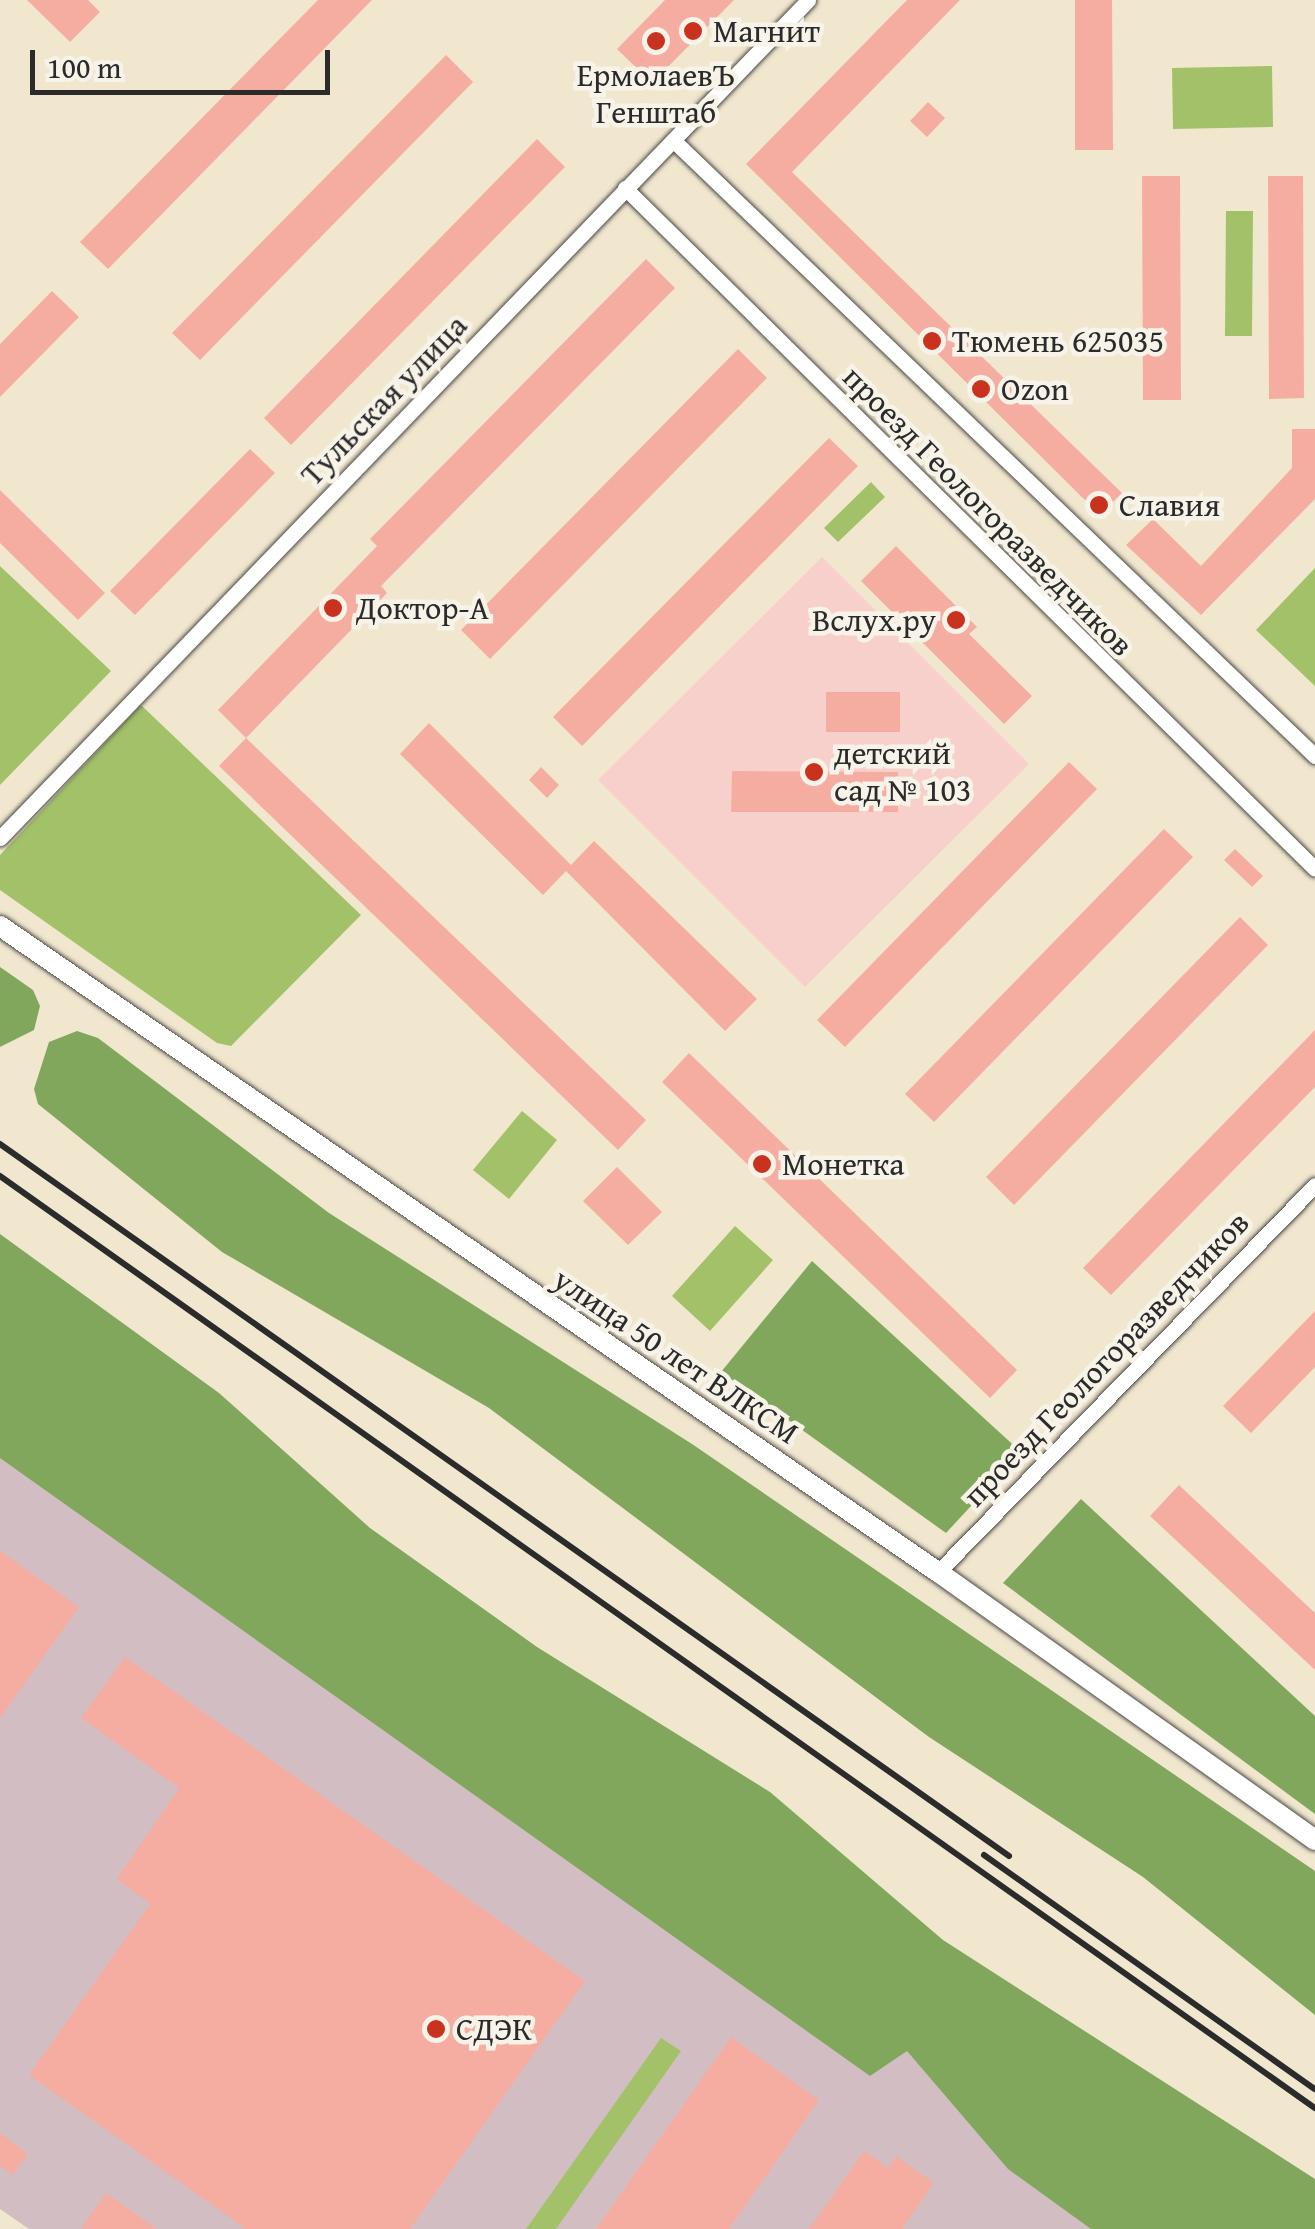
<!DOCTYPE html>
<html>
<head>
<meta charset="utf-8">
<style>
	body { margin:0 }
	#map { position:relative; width:1315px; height:2229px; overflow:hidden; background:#f1e7cf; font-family:"Gentium Book Plus",serif }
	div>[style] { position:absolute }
	.built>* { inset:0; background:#f7d0cb }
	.industrial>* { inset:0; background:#d2bec2 }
	.green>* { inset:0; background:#a2c169 }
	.forest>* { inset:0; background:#81a75d }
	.building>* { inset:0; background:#f5ada1 }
	.roads { filter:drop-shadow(0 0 2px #494744) drop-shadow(0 0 2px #494744) }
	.minor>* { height:15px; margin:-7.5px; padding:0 7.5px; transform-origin:7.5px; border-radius:7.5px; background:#fff }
	.tertiary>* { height:20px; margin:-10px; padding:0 10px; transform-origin:10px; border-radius:10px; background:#fff }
	.rail>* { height:6px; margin:-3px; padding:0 3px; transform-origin:3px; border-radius:3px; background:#2b2b2b }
	.dots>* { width:28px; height:28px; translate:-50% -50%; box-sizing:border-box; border:5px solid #f7f3e8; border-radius:50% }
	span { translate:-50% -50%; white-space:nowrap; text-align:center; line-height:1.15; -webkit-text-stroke:9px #f7f3e8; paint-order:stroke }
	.poi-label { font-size:32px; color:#2b2b2b }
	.left { translate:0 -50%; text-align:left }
	.right { translate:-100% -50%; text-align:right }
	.street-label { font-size:32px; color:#2b2b2b }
	.scale { position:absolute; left:30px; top:50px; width:300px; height:45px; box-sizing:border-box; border:5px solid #2b2b2b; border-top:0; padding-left:12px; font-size:30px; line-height:35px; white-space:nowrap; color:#2b2b2b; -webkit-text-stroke:8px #f7f3e8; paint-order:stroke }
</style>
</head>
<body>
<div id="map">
	<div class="built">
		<div style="clip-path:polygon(822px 557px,1029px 764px,805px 987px,598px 780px)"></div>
	</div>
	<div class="industrial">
		<div style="clip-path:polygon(0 1389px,1198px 2229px,29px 2229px,0 2209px)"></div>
	</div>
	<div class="green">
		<div style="clip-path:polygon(1272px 66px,1273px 127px,1173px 129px,1172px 68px)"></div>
		<div style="clip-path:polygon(1226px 211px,1253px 211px,1252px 336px,1225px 336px)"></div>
		<div style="clip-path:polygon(871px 482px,885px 497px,838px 542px,824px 528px)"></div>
		<div style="clip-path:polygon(0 566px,111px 671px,0 785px)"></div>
		<div style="clip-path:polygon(1315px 568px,1315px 686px,1256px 630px)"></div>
		<div style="clip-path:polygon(141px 705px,361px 915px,231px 1046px,217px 1043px,0 890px,0 855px)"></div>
		<div style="clip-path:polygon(522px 1111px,557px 1140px,509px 1199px,473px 1170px)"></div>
		<div style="clip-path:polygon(735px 1226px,773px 1260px,710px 1331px,672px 1296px)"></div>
		<div style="clip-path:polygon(661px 2038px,681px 2051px,556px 2229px,526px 2229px)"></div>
	</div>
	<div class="forest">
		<div style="clip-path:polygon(0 967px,33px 990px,40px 1006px,34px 1030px,0 1047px)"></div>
		<div style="clip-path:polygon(77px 1031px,98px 1038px,329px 1213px,692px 1444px,1315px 1871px,1315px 2015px,1143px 1877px,929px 1737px,489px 1408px,222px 1252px,38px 1104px,34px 1089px,49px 1042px)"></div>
		<div style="clip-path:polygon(0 1234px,219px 1393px,370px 1528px,537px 1647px,770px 1792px,943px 1940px,1315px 2179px,1315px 2229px,1091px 2229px,1008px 2169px,907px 2051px,870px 2076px,0 1458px)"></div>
		<div style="clip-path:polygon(812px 1261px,1021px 1452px,946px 1533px,721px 1372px)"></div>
		<div style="clip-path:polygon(1081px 1499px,1315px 1716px,1315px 1814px,1003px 1583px)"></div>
	</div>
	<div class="building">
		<div style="clip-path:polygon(27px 0,88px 0,100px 12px,70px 42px)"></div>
		<div style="clip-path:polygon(318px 0,372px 0,108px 269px,80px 242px)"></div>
		<div style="clip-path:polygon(665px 0,734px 0,652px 83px,617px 49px)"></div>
		<div style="clip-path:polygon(907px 0,960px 0,792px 172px,1122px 493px,1100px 515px,746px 164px)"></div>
		<div style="clip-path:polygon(1075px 0,1112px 0,1113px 150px,1075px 150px)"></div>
		<div style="clip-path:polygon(446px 55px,473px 82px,200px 360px,172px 333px)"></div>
		<div style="clip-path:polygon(928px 102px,945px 118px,927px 137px,910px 121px)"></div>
		<div style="clip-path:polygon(537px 139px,565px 167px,291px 445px,264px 418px)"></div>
		<div style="clip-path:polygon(1142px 176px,1180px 176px,1181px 400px,1143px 400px)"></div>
		<div style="clip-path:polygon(1268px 176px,1303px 176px,1304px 398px,1269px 399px)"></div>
		<div style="clip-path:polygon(646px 259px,675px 288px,381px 586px,387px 593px,246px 738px,646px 1120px,618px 1150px,219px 766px,246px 738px,218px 710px,377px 546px,370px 539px)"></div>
		<div style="clip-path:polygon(52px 291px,79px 317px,0 397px,0 344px)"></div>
		<div style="clip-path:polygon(738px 349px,767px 378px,490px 659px,461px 630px)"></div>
		<div style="clip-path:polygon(1292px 429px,1315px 429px,1315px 499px,1201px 615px,1126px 545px,1153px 519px,1201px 566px,1292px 468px)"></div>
		<div style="clip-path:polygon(829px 438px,858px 466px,582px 746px,553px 717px)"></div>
		<div style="clip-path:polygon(250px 449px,275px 473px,135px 615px,110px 591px)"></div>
		<div style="clip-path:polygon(0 490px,105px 593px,78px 620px,0 543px)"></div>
		<div style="clip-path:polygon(896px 546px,977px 627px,969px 634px,1032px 696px,1004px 724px,861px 581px)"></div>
		<div style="clip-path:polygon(826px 692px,900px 692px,900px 732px,826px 732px)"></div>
		<div style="clip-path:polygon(429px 723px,571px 865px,594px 841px,757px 999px,725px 1031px,566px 871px,543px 895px,400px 754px)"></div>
		<div style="clip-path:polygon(1069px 762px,1097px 789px,845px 1047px,817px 1020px)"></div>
		<div style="clip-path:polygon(541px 767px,559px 785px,547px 798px,529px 780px)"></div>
		<div style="clip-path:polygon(732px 771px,898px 772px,898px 812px,731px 812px)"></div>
		<div style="clip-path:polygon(1164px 829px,1193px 857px,934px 1122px,905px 1094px)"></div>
		<div style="clip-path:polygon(1235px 849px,1263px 876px,1252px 887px,1224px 860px)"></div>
		<div style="clip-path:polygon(1240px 917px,1268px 945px,1014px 1205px,986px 1177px)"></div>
		<div style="clip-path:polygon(1315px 1030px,1315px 1087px,1111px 1295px,1083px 1268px)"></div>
		<div style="clip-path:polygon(689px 1053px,1017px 1370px,990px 1398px,662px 1082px)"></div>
		<div style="clip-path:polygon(617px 1167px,662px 1212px,628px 1245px,583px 1201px)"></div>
		<div style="clip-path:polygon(1315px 1311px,1315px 1367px,1251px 1433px,1223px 1406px)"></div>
		<div style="clip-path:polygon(1179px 1485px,1315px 1613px,1315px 1670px,1150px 1516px)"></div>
		<div style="clip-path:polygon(0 1551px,79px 1607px,0 1718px)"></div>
		<div style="clip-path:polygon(125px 1657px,585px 1981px,410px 2229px,246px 2229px,29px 2075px,150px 1904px,117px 1879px,179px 1788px,81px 1718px)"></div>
		<div style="clip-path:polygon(731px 2037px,819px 2100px,729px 2229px,596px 2229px)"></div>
		<div style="clip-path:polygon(0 2133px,28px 2154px,13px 2175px,0 2166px)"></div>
		<div style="clip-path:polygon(864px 2151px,888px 2168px,896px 2156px,934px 2183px,902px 2229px,809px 2229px)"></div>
		<div style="clip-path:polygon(106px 2193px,157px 2229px,81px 2229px)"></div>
	</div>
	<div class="roads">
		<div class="minor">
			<div style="left:673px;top:140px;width:890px;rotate:43.82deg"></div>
			<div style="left:625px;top:188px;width:969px;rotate:44.62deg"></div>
			<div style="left:0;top:838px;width:1164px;rotate:-46.04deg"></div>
			<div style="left:938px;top:1572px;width:540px;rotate:-45.75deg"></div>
		</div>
		<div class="tertiary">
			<div style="left:0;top:926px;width:1139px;rotate:34.56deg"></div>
			<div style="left:938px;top:1572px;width:463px;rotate:35.4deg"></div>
		</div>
	</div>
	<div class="rail">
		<div style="left:0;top:1144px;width:1235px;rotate:35.21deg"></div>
		<div style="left:0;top:1176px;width:1612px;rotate:35.33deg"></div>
		<div style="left:984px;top:1855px;width:405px;rotate:35.3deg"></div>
	</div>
	<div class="dots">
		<div style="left:693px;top:31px;background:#c8321e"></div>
		<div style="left:656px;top:41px;background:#c8321e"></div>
		<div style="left:932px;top:341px;background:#c8321e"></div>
		<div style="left:981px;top:389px;background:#c8321e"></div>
		<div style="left:1099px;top:505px;background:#c8321e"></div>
		<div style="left:333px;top:608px;background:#c8321e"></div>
		<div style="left:956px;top:620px;background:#c8321e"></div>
		<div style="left:814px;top:772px;background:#c8321e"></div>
		<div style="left:762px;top:1164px;background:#c8321e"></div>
		<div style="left:436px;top:2029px;background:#c8321e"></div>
	</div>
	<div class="poi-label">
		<span class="left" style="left:713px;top:31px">Магнит</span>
		<span style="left:656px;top:94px">ЕрмолаевЪ<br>Генштаб</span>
		<span class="left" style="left:952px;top:341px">Тюмень 625035</span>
		<span class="left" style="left:1001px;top:389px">Ozon</span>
		<span class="left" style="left:1119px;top:505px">Славия</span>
		<span class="left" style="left:356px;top:608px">Доктор-А</span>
		<span class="right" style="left:936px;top:620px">Вслух.ру</span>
		<span class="left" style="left:834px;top:772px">детский<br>сад № 103</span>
		<span class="left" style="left:782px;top:1164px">Монетка</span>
		<span class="left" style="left:456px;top:2029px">СДЭК</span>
	</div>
	<div class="street-label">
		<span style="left:384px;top:400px;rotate:-46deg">Тульская улица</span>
		<span style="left:988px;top:511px;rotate:45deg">проезд Геологоразведчиков</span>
		<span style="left:676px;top:1356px;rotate:34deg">улица 50 лет ВЛКСМ</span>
		<span style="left:1106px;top:1359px;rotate:-46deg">проезд Геологоразведчиков</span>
	</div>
	<div class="scale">100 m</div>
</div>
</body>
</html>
